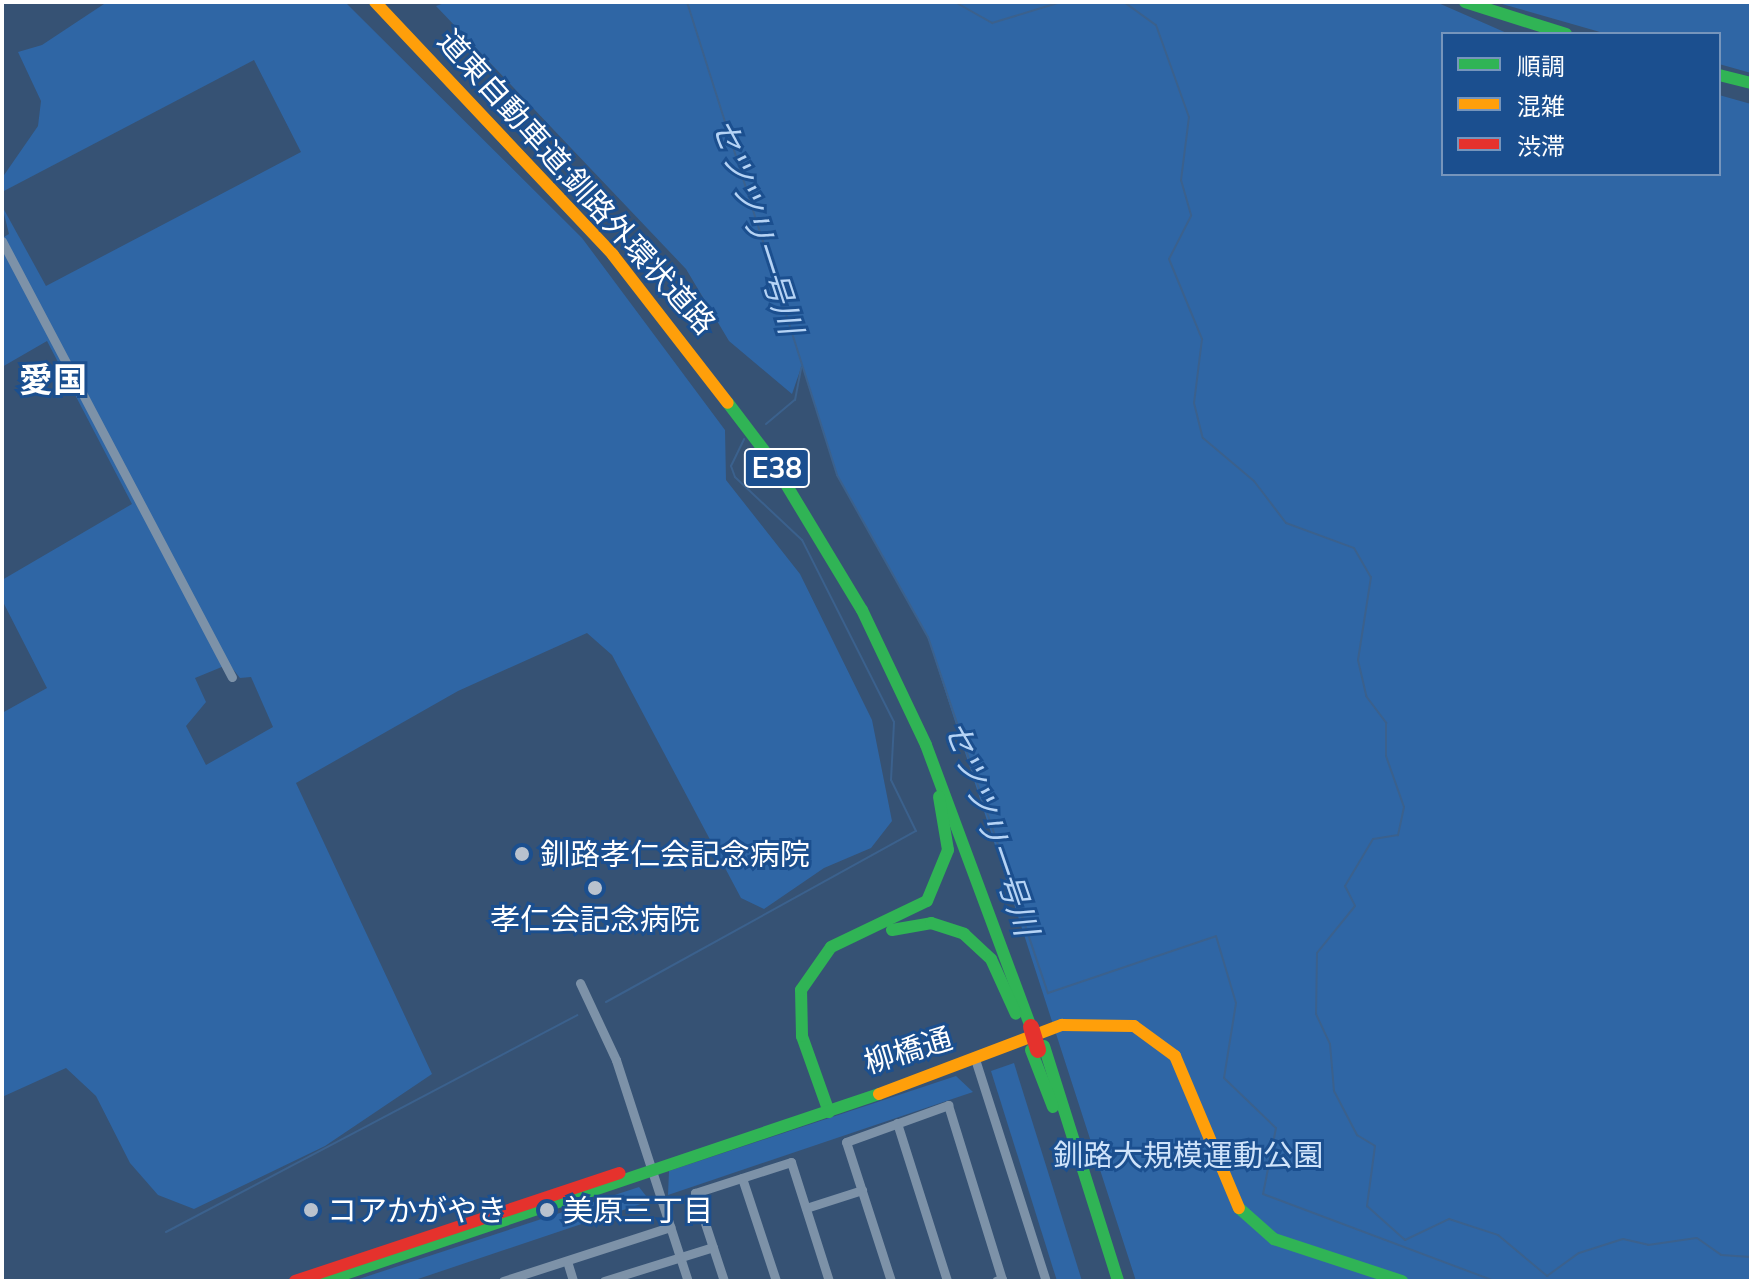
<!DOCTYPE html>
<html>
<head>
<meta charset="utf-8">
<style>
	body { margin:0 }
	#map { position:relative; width:1753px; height:1283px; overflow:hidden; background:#365274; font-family:Mulish,"Noto Sans JP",sans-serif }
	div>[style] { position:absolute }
	.green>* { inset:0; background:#2f66a5 }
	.stream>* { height:2px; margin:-1px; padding:0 1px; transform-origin:1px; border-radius:1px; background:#3b618d }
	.street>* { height:9px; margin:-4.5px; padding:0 4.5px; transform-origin:4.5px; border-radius:4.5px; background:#7d92a8 }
	.fast>* { height:12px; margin:-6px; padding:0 6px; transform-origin:6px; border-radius:6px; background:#30b455 }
	.slow>* { height:12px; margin:-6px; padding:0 6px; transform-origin:6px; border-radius:6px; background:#ff9f0a }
	.jam>* { height:12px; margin:-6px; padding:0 6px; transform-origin:6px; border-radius:6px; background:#e5322d }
	.jam-bridge>* { height:16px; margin:-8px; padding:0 8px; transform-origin:8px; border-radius:8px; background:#e5322d }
	.dots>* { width:22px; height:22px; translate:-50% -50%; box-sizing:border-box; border:4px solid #1b4f8f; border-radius:50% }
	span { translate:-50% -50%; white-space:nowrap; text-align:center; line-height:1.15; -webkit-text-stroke:6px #1b4f8f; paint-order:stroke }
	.shield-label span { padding:2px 6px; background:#1b4f8f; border:2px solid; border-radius:6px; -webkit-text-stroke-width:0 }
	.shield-label { font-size:28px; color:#fff; font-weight:700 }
	.street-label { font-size:30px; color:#fff }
	.poi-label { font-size:30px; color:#fff }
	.left { translate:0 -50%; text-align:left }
	.park-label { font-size:30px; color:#cfe3fa }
	.water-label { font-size:32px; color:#b5d3f5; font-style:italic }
	.quarter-label { font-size:34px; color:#fff; font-weight:700 }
	.frame { position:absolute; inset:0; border:4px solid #fff; pointer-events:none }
	.legend { position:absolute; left:1441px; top:32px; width:280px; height:144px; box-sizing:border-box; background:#1b4f8f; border:2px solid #7695bc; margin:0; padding:10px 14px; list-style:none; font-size:24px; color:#fff }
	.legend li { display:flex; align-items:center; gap:16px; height:40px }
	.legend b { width:40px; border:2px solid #7695bc }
</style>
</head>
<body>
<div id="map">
	<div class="green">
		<div style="clip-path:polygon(evenodd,107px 2px,345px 2px,582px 238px,725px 430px,726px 480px,800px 574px,872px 720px,892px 821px,871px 848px,824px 868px,764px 909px,741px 898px,612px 655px,587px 633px,458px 691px,296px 783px,432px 1074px,325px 1146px,194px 1209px,158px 1195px,130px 1163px,96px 1096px,66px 1068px,2px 1097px,2px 713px,47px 688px,2px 600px,2px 580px,132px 504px,47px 341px,2px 367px,2px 238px,9px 234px,2px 206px,46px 286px,301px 152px,254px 60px,2px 192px,2px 178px,38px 126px,41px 101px,18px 52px,42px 45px,107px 2px,229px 664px,240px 678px,251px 677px,273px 727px,206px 765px,186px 726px,206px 702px,195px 678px,229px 664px)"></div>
		<div style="clip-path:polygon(447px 2px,1436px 2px,1509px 34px,1443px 34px,1443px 174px,1719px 174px,1719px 95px,1751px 104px,1751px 1281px,1136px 1281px,928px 638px,837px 475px,802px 365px,792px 394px,729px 341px,686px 269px,436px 6px)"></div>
		<div style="clip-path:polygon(1495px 2px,1751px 2px,1751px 73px,1719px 64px,1719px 34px,1607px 34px)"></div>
		<div style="clip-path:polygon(1014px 1063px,1082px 1281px,1057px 1281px,991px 1071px)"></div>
		<div style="clip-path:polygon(956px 1076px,973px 1092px,668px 1195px,669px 1171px)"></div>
		<div style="clip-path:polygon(639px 1187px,650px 1201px,412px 1281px,353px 1281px)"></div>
	</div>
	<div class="stream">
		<div style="left:687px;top:2px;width:496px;rotate:72.4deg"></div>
		<div style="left:837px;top:475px;width:186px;rotate:60.7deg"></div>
		<div style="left:928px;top:637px;width:376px;rotate:71.4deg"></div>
		<div style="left:1048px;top:993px;width:177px;rotate:-18.7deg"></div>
		<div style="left:1216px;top:936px;width:70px;rotate:73.4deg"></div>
		<div style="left:1236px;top:1003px;width:76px;rotate:99.1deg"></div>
		<div style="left:1224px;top:1078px;width:72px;rotate:43.9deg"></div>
		<div style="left:1276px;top:1128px;width:67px;rotate:101.1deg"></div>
		<div style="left:1263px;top:1194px;width:247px;rotate:20.6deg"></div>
		<div style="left:955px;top:2px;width:43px;rotate:29.6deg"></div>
		<div style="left:992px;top:23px;width:72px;rotate:-16.9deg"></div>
		<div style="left:1124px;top:2px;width:39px;rotate:36deg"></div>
		<div style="left:1156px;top:25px;width:98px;rotate:70.3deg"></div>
		<div style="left:1189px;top:117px;width:64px;rotate:97.2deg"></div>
		<div style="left:1181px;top:180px;width:37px;rotate:74deg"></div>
		<div style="left:1191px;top:216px;width:48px;rotate:117.1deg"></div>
		<div style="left:1169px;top:259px;width:87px;rotate:67.6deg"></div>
		<div style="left:1202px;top:339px;width:64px;rotate:97.1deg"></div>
		<div style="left:1194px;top:403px;width:36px;rotate:76deg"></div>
		<div style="left:1203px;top:438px;width:67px;rotate:40.1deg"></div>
		<div style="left:1254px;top:481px;width:53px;rotate:52.7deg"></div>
		<div style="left:1286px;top:523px;width:72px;rotate:20.2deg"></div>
		<div style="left:1354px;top:548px;width:34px;rotate:60deg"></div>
		<div style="left:1371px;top:577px;width:84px;rotate:98.9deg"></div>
		<div style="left:1358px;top:660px;width:37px;rotate:77deg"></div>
		<div style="left:1366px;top:696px;width:34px;rotate:53deg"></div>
		<div style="left:1386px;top:723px;width:33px;rotate:90deg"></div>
		<div style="left:1386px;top:756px;width:54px;rotate:70.6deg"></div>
		<div style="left:1404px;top:807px;width:29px;rotate:102deg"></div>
		<div style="left:1398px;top:835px;width:25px;rotate:171deg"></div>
		<div style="left:1373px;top:839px;width:55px;rotate:120.8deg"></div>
		<div style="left:1345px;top:886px;width:22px;rotate:63deg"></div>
		<div style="left:1355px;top:906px;width:60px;rotate:129deg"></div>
		<div style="left:1317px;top:953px;width:61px;rotate:90.9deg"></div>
		<div style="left:1316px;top:1014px;width:33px;rotate:65deg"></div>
		<div style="left:1330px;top:1044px;width:47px;rotate:85.1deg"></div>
		<div style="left:1334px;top:1091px;width:50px;rotate:62.4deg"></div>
		<div style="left:1357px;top:1135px;width:21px;rotate:31deg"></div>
		<div style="left:1375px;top:1146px;width:61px;rotate:97.6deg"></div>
		<div style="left:1367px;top:1206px;width:51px;rotate:41.8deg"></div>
		<div style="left:1405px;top:1240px;width:49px;rotate:-25.5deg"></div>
		<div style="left:1449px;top:1219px;width:52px;rotate:18.1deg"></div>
		<div style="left:1498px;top:1235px;width:64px;rotate:39.9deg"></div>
		<div style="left:1547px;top:1276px;width:39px;rotate:-36deg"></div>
		<div style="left:1579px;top:1253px;width:46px;rotate:-17.7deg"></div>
		<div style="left:1623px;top:1239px;width:26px;rotate:13deg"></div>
		<div style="left:1648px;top:1245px;width:49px;rotate:-8.1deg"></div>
		<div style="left:1697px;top:1238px;width:29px;rotate:35deg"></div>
		<div style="left:1721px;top:1255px;width:30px;rotate:4deg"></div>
		<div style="left:766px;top:424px;width:38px;rotate:-40deg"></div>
		<div style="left:795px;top:400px;width:33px;rotate:-79deg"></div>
		<div style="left:606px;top:1002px;width:354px;rotate:-28.9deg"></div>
		<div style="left:916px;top:831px;width:57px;rotate:-116.1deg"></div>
		<div style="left:891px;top:780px;width:58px;rotate:-87deg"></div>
		<div style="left:894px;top:722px;width:204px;rotate:-116.8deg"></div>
		<div style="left:802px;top:540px;width:92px;rotate:-136.8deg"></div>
		<div style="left:735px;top:477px;width:12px;rotate:-110deg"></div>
		<div style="left:731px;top:466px;width:30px;rotate:-64deg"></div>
		<div style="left:166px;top:1232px;width:465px;rotate:-27.8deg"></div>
	</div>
	<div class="street">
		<div style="left:2px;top:241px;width:493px;rotate:62.2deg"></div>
		<div style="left:580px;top:983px;width:85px;rotate:64.9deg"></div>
		<div style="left:616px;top:1060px;width:232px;rotate:72deg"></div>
		<div style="left:975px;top:1059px;width:233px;rotate:72.3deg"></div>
		<div style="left:897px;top:1123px;width:166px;rotate:72.4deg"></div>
		<div style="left:742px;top:1178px;width:108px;rotate:71.7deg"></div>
		<div style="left:806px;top:1208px;width:59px;rotate:-17.8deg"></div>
		<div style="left:567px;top:1261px;width:21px;rotate:73deg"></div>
		<div style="left:503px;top:1281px;width:176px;rotate:-17.9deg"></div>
		<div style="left:604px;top:1281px;width:114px;rotate:-17.3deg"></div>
		<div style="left:724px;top:1281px;width:93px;rotate:-108.2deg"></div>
		<div style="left:695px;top:1193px;width:101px;rotate:-17.9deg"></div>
		<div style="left:791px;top:1162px;width:125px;rotate:72.3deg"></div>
		<div style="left:891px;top:1281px;width:146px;rotate:-107.9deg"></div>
		<div style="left:846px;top:1142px;width:109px;rotate:-19.9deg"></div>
		<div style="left:948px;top:1105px;width:182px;rotate:72.8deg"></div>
		<div style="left:1002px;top:1279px;width:6px;rotate:162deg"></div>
	</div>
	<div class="fast">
		<div style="left:1465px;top:2px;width:106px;rotate:17.6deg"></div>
		<div style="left:1719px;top:75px;width:33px;rotate:14deg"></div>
		<div style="left:728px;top:403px;width:73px;rotate:52.8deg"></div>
		<div style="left:772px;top:461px;width:174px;rotate:58.9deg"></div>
		<div style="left:862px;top:610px;width:149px;rotate:64.6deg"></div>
		<div style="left:926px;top:745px;width:301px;rotate:69.6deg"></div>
		<div style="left:892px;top:930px;width:40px;rotate:-10deg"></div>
		<div style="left:931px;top:923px;width:35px;rotate:18deg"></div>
		<div style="left:964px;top:934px;width:37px;rotate:43deg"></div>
		<div style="left:991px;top:959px;width:60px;rotate:65.6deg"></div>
		<div style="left:1044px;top:1046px;width:246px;rotate:72.5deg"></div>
		<div style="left:1031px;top:1050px;width:61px;rotate:68.9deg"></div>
		<div style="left:829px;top:1112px;width:81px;rotate:-109.6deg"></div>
		<div style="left:802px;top:1036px;width:46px;rotate:-91.2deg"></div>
		<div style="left:801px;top:990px;width:52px;rotate:-55.1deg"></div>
		<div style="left:831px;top:947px;width:106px;rotate:-25.6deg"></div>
		<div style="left:927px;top:901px;width:55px;rotate:-67.6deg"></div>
		<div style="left:948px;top:850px;width:54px;rotate:-99.6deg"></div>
		<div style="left:1239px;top:1208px;width:47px;rotate:41.5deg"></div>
		<div style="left:1274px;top:1239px;width:135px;rotate:18.2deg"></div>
		<div style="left:324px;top:1281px;width:586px;rotate:-18.62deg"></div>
	</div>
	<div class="slow">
		<div style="left:375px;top:2px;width:347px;rotate:46.7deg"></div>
		<div style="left:613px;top:255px;width:187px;rotate:52.2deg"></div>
		<div style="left:879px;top:1094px;width:196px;rotate:-20.7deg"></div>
		<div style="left:1062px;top:1025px;width:72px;rotate:0.8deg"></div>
		<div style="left:1134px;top:1026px;width:51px;rotate:36.2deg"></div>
		<div style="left:1175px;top:1056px;width:165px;rotate:67.2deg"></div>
	</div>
	<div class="jam">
		<div style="left:295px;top:1281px;width:342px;rotate:-18.4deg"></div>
	</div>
	<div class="jam-bridge">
		<div style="left:1031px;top:1027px;width:24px;rotate:73deg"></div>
	</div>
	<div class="dots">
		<div style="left:522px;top:854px;background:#b9c2ce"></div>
		<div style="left:595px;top:888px;background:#b9c2ce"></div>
		<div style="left:311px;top:1210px;background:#b9c2ce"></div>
		<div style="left:547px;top:1210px;background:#b9c2ce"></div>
	</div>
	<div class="shield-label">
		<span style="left:777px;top:468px">E38</span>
	</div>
	<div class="street-label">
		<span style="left:577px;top:182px;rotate:48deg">道東自動車道;釧路外環状道路</span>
		<span style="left:908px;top:1050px;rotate:-17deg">柳橋通</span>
	</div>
	<div class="poi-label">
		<span class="left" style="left:540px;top:854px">釧路孝仁会記念病院</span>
		<span style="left:595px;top:919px">孝仁会記念病院</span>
		<span class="left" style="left:327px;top:1210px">コアかがやき</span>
		<span class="left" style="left:563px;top:1210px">美原三丁目</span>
	</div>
	<div class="park-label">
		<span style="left:1188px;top:1155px">釧路大規模運動公園</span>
	</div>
	<div class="water-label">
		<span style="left:758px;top:226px;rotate:72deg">セツツリ一号川</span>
		<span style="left:992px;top:828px;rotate:71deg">セツツリ一号川</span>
	</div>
	<div class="quarter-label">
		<span style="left:53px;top:380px">愛国</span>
	</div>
	<div class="frame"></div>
	<ul class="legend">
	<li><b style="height:10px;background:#30b455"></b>順調</li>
	<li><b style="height:10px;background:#ff9f0a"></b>混雑</li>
	<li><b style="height:10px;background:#e5322d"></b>渋滞</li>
	</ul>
</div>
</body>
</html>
